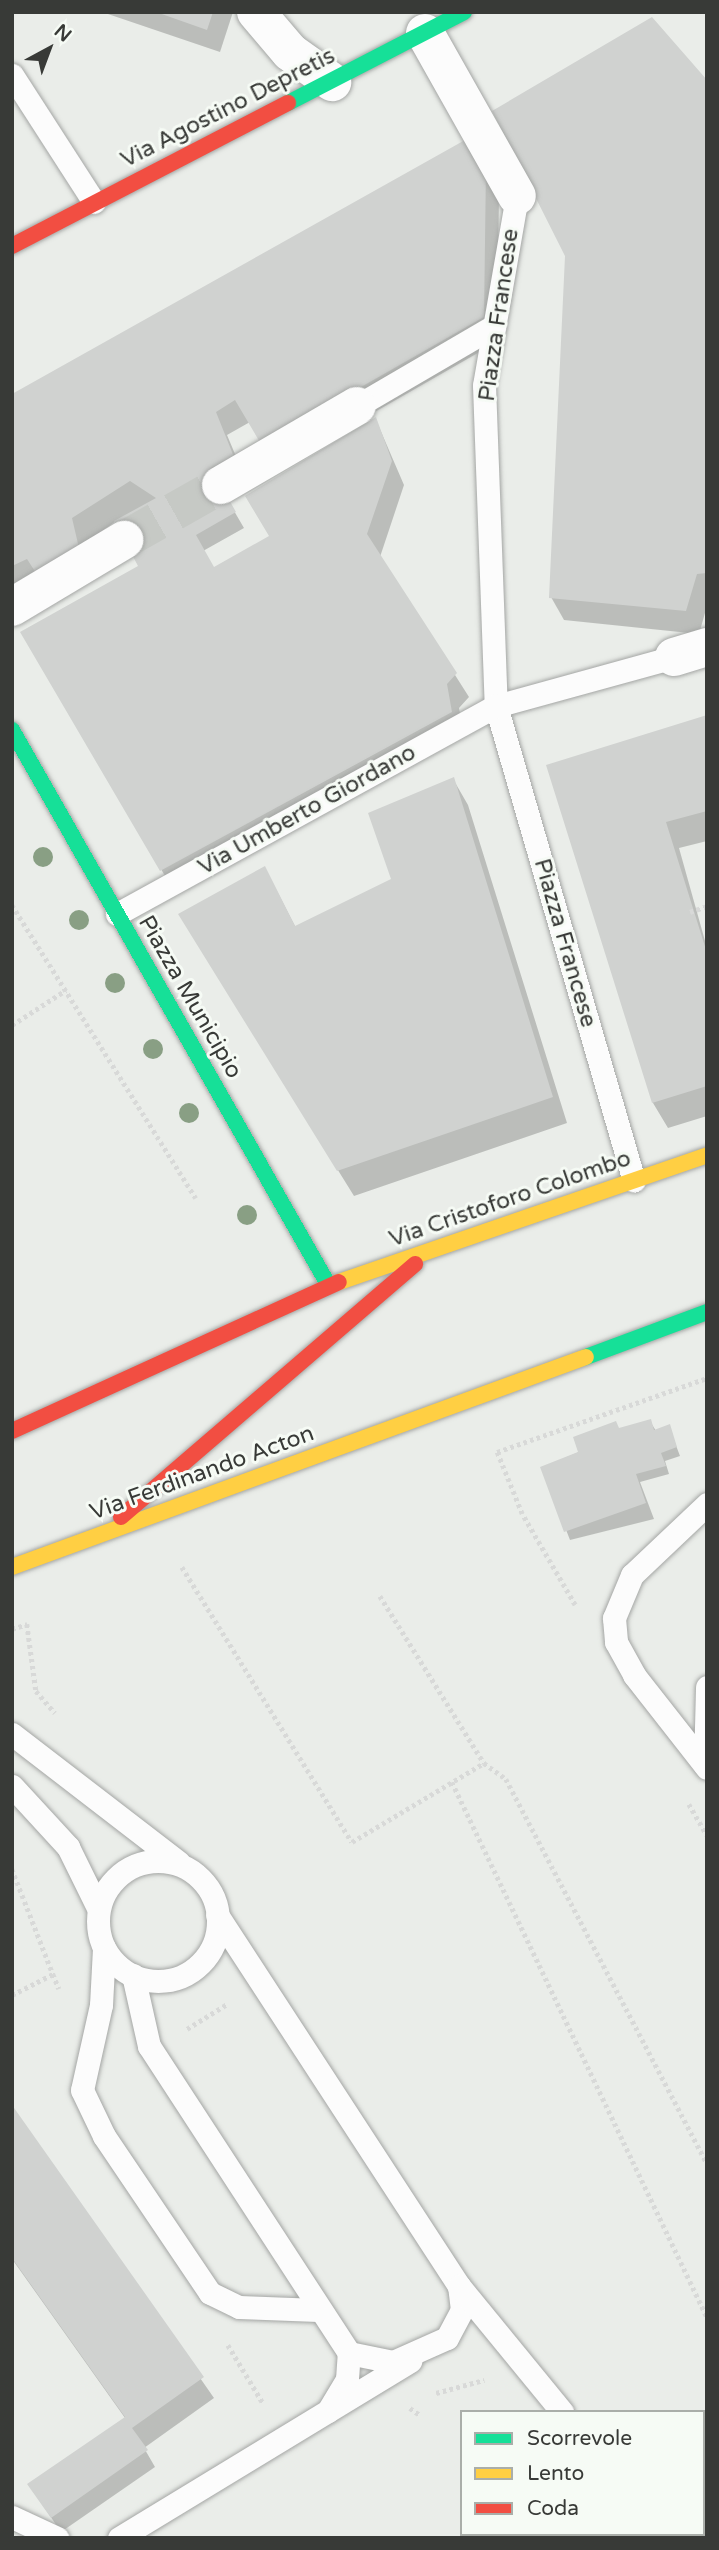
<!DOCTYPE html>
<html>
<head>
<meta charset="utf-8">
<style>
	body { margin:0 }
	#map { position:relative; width:719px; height:2550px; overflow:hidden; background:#eaede9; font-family:"Varela Round",sans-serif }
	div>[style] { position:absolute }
	.shadow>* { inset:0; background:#0003 }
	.building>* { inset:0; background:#d0d2d0 }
	.street-tunnel>* { height:38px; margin-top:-19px; transform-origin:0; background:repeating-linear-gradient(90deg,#c6c9c5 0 38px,transparent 0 57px) }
	.path>* { height:4.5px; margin-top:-2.25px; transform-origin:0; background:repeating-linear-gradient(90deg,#d8d9d8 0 3.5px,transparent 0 7px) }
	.roads { filter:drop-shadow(0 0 2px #a4a6a4) drop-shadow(0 0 2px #a4a6a4) }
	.lane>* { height:23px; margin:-11.5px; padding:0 11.5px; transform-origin:11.5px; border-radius:11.5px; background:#fcfcfc }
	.lane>.ring { margin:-11.5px; padding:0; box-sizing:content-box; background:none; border:23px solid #fcfcfc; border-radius:50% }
	.street>* { height:38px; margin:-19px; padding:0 19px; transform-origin:19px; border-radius:19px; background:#fcfcfc }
	.fast>* { height:16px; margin:-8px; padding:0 8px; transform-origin:8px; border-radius:8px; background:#16e098 }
	.slow>* { height:16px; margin:-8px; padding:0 8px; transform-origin:8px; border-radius:8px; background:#ffcf43 }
	.jam>* { height:16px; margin:-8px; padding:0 8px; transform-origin:8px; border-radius:8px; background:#f24e42 }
	.trees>* { width:20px; height:20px; margin:-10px; border-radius:50%; background:#899f84 }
	span { translate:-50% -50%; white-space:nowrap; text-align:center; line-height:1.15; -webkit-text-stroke:6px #f6fbf5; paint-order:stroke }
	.street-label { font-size:23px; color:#383a37 }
	.frame { position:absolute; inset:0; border:14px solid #383a37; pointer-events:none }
	.legend { position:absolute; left:460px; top:2410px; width:245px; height:126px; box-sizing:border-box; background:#f6fbf5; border:2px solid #aaaea9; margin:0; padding:9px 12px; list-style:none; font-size:21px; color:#383a37 }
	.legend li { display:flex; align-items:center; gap:14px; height:35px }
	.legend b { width:35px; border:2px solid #aaaea9 }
	.north { position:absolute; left:14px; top:14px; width:70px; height:70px; -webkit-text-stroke:5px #f6fbf5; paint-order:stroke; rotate:41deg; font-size:19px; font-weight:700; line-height:28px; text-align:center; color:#383a37 }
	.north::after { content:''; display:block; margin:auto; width:24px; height:32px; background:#383a37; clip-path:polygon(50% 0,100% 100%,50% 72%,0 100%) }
</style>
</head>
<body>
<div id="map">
	<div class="shadow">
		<div style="clip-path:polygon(102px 12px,233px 12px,220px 52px)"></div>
		<div style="clip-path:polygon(707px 82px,707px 606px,699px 634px,564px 620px,551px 597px)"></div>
		<div style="clip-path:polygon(465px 143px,499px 195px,497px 342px,324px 441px,250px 422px,227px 435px,246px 480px,223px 492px,244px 528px,203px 551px,213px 569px,271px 537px,376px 420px,404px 485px,380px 557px,469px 697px,459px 708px,464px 735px,175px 893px,23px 633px,141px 567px,116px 521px,12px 595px,12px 396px)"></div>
		<div style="clip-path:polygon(707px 717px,707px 841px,679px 848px,707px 948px,707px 1116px,668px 1128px,653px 1103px,548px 766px)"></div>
		<div style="clip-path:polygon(453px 779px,468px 805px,567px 1123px,354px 1196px,195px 940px,265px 868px,296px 928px,393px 880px)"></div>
		<div style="clip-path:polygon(650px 1421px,656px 1431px,669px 1427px,680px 1456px,665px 1461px,669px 1474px,640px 1482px,654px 1519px,570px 1540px,542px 1468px)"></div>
		<div style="clip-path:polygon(12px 2108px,214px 2398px,144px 2448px,155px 2467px,61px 2532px,29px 2485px,125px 2418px,12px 2259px)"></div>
	</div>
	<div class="building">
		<div style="clip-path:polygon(156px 12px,213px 12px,207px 30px)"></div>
		<div style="clip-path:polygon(652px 17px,707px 80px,707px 573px,697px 574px,686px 611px,549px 598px,565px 256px,492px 111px)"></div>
		<div style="clip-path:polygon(465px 140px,486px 168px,484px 317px,261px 444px,235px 400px,216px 412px,234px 457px,211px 468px,236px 512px,196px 535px,214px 567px,269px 536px,245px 496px,376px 417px,392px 461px,367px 534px,457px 673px,447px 684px,452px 712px,160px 871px,20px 632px,138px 566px,114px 521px,156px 498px,130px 481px,72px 518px,79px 548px,38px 576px,27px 559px,12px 566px,12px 394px)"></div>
		<div style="clip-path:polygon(707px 715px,707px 811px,666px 822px,707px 953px,707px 1086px,652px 1103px,546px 765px)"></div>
		<div style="clip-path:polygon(454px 777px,553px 1097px,337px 1171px,178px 914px,265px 866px,295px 926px,391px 879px,368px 813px)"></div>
		<div style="clip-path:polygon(651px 1419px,654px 1430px,670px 1424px,677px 1447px,661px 1453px,666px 1466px,636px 1474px,646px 1503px,564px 1532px,540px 1467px,578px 1452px,573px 1437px,616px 1421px,619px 1428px)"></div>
		<div style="clip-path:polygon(12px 2105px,204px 2377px,132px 2428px,148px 2450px,51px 2518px,27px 2484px,125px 2417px,12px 2258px)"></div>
	</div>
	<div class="street-tunnel">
		<div style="left:124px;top:540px;width:112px;rotate:-29.6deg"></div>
	</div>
	<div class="path">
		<div style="left:12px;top:905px;width:346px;rotate:57.9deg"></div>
		<div style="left:690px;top:912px;width:18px;rotate:-19deg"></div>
		<div style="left:12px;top:1025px;width:64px;rotate:-32.9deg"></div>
		<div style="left:182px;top:1567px;width:323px;rotate:58.3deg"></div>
		<div style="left:352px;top:1842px;width:154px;rotate:-30.9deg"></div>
		<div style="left:380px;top:1596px;width:197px;rotate:58.1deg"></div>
		<div style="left:484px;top:1763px;width:27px;rotate:36deg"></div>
		<div style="left:506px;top:1779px;width:433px;rotate:62.4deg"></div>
		<div style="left:575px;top:1605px;width:105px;rotate:-120.2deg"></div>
		<div style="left:522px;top:1514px;width:67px;rotate:-112deg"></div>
		<div style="left:497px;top:1452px;width:223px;rotate:-19.4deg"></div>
		<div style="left:12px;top:1629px;width:16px;rotate:-18deg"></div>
		<div style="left:27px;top:1624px;width:68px;rotate:82.3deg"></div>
		<div style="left:36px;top:1691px;width:29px;rotate:49deg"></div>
		<div style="left:452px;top:1782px;width:593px;rotate:64.52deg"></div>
		<div style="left:689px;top:1804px;width:36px;rotate:60deg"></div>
		<div style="left:12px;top:1869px;width:113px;rotate:68.7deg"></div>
		<div style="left:12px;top:1995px;width:46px;rotate:-27.1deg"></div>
		<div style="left:53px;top:1974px;width:16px;rotate:68deg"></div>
		<div style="left:187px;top:2029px;width:47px;rotate:-32deg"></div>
		<div style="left:228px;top:2345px;width:68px;rotate:58.9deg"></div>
		<div style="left:436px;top:2393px;width:50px;rotate:-15.2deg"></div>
		<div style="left:410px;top:2408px;width:12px;rotate:35deg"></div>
	</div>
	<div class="roads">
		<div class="lane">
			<div style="left:12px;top:75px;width:151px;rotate:57.2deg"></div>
			<div style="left:517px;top:196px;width:192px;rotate:99.9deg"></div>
			<div style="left:484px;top:385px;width:321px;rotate:87.9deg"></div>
			<div style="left:496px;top:706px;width:494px;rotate:73.8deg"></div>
			<div style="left:357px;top:406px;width:159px;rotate:-30.3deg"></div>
			<div style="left:117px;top:914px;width:432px;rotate:-28.8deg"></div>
			<div style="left:496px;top:706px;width:185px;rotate:-15.4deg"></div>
			<div style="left:707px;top:1504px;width:103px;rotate:136.6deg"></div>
			<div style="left:632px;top:1575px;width:47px;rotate:112.7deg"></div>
			<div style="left:614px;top:1618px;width:24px;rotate:85deg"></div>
			<div style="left:616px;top:1642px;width:38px;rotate:61deg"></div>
			<div style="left:634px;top:1675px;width:118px;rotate:51.9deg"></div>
			<div style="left:12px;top:1734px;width:210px;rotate:37.6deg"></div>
			<div style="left:705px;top:1765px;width:78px;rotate:-88.5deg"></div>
			<div style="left:12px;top:1786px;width:83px;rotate:47.4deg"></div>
			<div style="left:68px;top:1847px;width:68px;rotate:63.8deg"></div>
			<div class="ring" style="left:98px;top:1861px;width:97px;height:97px"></div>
			<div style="left:104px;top:1948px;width:57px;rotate:93deg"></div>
			<div style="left:101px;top:2005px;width:87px;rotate:102.6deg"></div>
			<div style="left:82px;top:2090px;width:51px;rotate:64.4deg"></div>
			<div style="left:104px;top:2136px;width:189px;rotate:56deg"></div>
			<div style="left:210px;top:2293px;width:32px;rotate:26deg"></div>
			<div style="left:239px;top:2307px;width:79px;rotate:2.2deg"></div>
			<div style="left:133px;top:1975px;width:73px;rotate:77.3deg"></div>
			<div style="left:149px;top:2046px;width:366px;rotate:56.9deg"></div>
			<div style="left:349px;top:2353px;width:45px;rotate:11.6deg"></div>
			<div style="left:393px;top:2362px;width:59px;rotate:-24deg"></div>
			<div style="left:447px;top:2338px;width:32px;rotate:-62deg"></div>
			<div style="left:462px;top:2310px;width:24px;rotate:-97deg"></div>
			<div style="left:459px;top:2286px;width:443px;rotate:-123.1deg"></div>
			<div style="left:459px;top:2286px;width:163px;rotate:50.7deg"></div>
			<div style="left:328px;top:2411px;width:37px;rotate:-59deg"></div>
			<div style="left:347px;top:2379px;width:26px;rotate:-86deg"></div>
			<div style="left:12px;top:2517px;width:50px;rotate:25deg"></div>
			<div style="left:639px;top:2534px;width:4px;rotate:63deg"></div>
			<div style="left:119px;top:2538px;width:341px;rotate:-31.3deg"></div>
		</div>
		<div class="street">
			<div style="left:256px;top:12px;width:52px;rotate:49.6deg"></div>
			<div style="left:290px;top:52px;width:52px;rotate:35.5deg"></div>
			<div style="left:425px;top:33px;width:187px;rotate:60.6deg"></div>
			<div style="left:221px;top:485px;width:157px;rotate:-30.2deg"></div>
			<div style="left:12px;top:607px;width:131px;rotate:-30.9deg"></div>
			<div style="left:674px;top:657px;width:34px;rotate:-17deg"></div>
		</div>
		<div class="fast">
			<div style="left:288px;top:103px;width:198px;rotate:-27.3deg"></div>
			<div style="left:12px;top:730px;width:640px;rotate:60.31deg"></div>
			<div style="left:586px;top:1357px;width:129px;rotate:-20.4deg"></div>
		</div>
		<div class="slow">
			<div style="left:339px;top:1282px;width:389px;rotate:-19deg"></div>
			<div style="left:12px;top:1567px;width:611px;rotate:-20.1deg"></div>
		</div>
		<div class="jam">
			<div style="left:12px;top:246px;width:311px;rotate:-27.4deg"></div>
			<div style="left:12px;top:1431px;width:359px;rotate:-24.5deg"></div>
			<div style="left:121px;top:1517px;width:388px;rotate:-40.7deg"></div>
		</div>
	</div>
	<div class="trees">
		<div style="left:43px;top:857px"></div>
		<div style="left:79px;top:920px"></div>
		<div style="left:115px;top:983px"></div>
		<div style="left:153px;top:1049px"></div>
		<div style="left:189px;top:1113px"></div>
		<div style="left:247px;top:1215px"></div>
	</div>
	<div class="street-label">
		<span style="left:228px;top:108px;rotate:-27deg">Via Agostino Depretis</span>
		<span style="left:499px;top:315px;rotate:-82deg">Piazza Francese</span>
		<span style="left:307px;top:810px;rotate:-29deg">Via Umberto Giordano</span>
		<span style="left:565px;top:943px;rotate:74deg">Piazza Francese</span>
		<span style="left:190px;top:997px;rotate:60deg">Piazza Municipio</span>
		<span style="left:510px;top:1199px;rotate:-19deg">Via Cristoforo Colombo</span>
		<span style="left:202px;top:1473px;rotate:-20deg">Via Ferdinando Acton</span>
	</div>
	<div class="frame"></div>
	<ul class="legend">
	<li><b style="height:9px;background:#16e098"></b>Scorrevole</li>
	<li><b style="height:9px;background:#ffcf43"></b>Lento</li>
	<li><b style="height:9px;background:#f24e42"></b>Coda</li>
	</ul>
	<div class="north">N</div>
</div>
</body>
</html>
